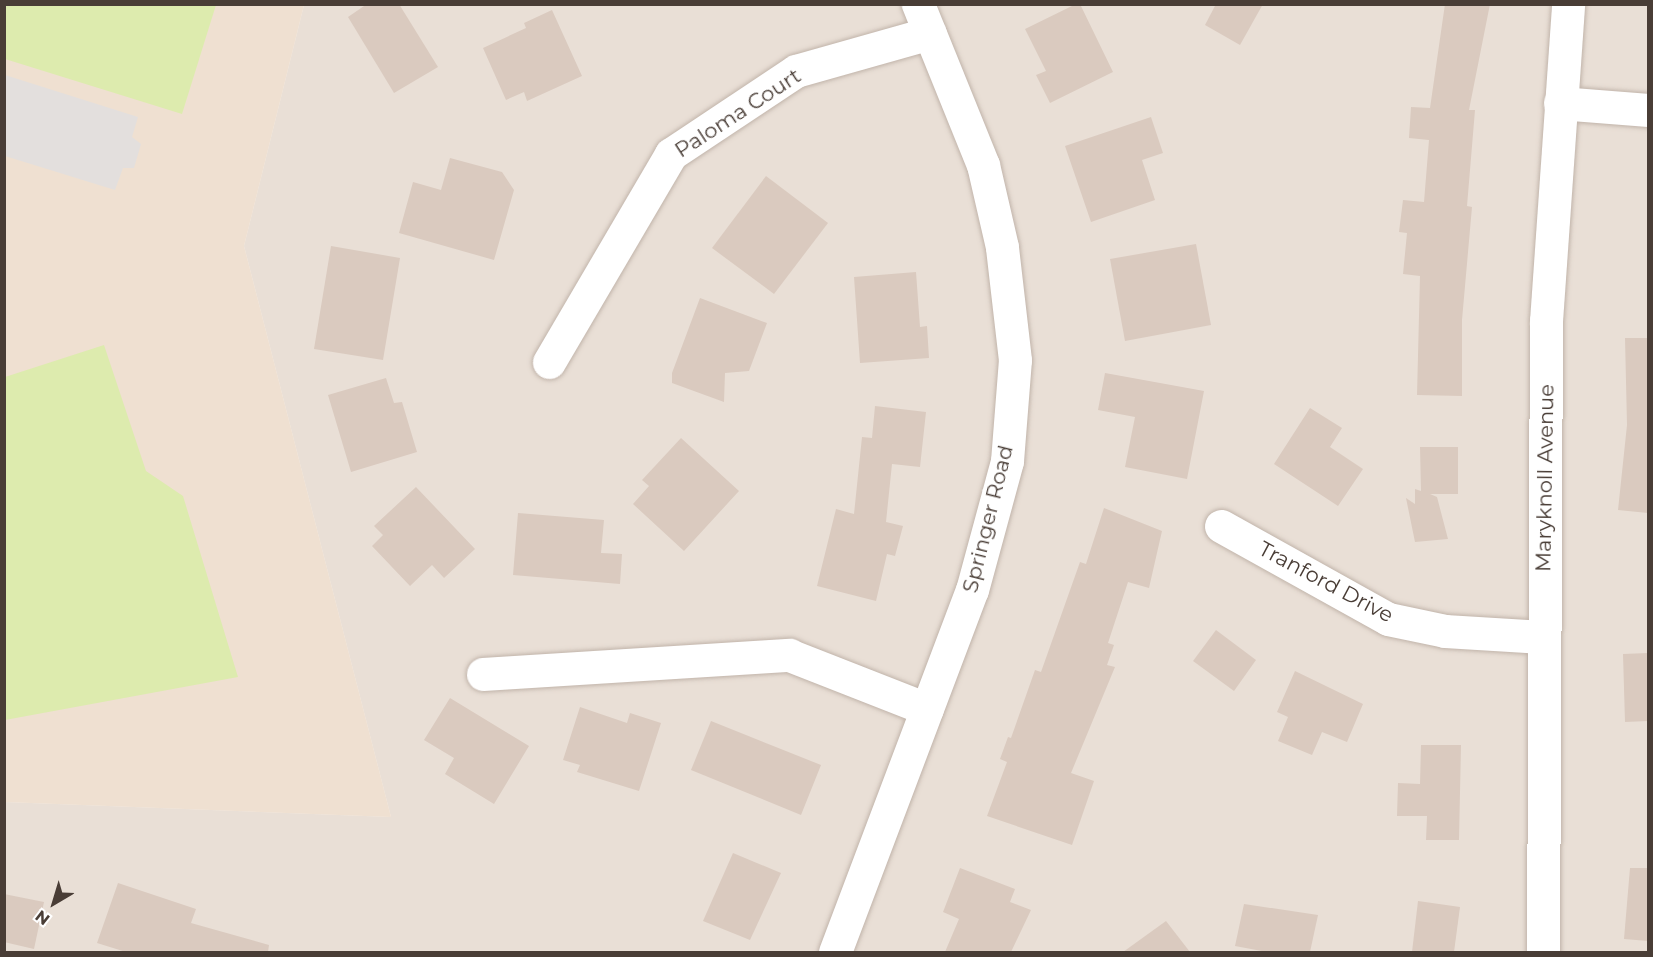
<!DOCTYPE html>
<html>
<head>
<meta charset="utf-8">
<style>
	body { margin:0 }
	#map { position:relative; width:1653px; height:957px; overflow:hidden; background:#f5eee8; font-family:Montserrat,sans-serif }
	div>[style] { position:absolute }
	.residential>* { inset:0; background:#e9dfd6 }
	.education>* { inset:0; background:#efe0d1 }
	.green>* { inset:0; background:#ddebae }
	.parking>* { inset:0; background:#e3dfdd }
	.building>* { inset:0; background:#dacabf }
	.roads { filter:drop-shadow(0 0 2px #c1b4aa) drop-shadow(0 0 2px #c1b4aa) }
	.minor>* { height:33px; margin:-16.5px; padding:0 16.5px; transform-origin:16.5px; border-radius:16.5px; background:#fff }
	span { translate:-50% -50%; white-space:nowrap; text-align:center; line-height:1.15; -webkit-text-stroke:4.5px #fff; paint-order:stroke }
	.street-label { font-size:21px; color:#493d36 }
	.frame { position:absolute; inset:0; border:6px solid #493d36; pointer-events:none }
	.north { position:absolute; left:24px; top:873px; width:60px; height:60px; -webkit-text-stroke:4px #fff; paint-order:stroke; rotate:218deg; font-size:16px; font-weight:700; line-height:24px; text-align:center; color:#493d36 }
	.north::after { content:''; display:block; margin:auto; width:21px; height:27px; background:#493d36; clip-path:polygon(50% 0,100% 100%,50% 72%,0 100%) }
</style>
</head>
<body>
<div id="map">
	<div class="residential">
		<div style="clip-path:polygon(304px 5px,1648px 5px,1648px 952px,5px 952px,5px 802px,391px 817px,244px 246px)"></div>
	</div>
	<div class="education">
		<div style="clip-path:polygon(5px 5px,304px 5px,244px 246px,391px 817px,5px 802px)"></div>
	</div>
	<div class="green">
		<div style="clip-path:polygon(4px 5px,5px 4px,216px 5px,182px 114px,5px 59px)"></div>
		<div style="clip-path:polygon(104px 345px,146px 471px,183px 496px,238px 677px,5px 720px,5px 377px)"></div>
	</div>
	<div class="parking">
		<div style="clip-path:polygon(5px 75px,138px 117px,132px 137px,141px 144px,134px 168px,123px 168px,115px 190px,5px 156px)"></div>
	</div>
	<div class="building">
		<div style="clip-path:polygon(367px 4px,399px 4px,438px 67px,394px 93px,348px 17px)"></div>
		<div style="clip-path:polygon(1076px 4px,1080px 4px,1113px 72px,1050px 103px,1036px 75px,1046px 71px,1025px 29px)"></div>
		<div style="clip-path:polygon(1216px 4px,1263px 4px,1240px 45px,1205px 25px)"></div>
		<div style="clip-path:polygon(1445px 4px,1490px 4px,1469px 110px,1475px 110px,1467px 206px,1472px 207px,1462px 320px,1462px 396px,1417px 395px,1420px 276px,1403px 274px,1407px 233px,1399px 232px,1403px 200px,1424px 202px,1429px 140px,1409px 138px,1411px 107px,1430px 108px)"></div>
		<div style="clip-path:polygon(552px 10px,582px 76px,527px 101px,524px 92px,506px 100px,483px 48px,526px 28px,524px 23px)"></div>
		<div style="clip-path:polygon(1151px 117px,1163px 153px,1142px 160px,1155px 200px,1091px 222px,1065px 146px)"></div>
		<div style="clip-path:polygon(450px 158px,502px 172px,514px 190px,494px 260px,399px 233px,413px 182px,441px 190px)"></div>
		<div style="clip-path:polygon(766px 176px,828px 223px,774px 294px,712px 248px)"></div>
		<div style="clip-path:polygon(1196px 244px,1211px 325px,1125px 341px,1110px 259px)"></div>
		<div style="clip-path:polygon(331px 246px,400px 258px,383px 360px,314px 349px)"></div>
		<div style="clip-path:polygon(916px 272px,920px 327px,927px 326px,929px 358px,860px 363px,854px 277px)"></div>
		<div style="clip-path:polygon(700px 298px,767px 323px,749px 371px,725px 373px,724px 402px,672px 383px,672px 373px)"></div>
		<div style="clip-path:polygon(1625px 338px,1648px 338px,1648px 513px,1618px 510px,1627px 425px)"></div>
		<div style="clip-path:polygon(1105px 373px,1204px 391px,1187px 479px,1125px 467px,1135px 417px,1098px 410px)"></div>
		<div style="clip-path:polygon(386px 378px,394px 403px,402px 402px,417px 452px,351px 472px,328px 395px)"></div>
		<div style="clip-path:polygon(875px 406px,926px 412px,920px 467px,892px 464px,886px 522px,903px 526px,895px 556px,887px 554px,876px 601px,817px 586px,836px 509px,854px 514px,862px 437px,872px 438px)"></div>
		<div style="clip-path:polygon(1310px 408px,1342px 428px,1330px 447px,1363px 469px,1338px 506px,1274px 464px)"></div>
		<div style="clip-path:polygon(681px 438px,739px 491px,684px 551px,633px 504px,649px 486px,642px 480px)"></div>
		<div style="clip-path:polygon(1420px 447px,1458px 447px,1458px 494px,1430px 494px,1437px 497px,1448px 539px,1415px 542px,1406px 498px,1415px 504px,1415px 489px,1421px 491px)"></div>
		<div style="clip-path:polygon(416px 487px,475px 549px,444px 578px,432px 565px,410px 586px,372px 546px,383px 535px,374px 526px)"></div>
		<div style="clip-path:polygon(1104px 508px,1162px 531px,1149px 588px,1128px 582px,1108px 643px,1114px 645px,1107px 665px,1115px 667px,1071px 773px,1094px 781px,1072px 845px,987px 816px,1007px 762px,1000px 759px,1008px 737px,1011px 738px,1035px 670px,1041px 672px,1080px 562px,1086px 564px)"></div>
		<div style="clip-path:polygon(518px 513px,604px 520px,601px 553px,622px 554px,620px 584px,513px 575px)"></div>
		<div style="clip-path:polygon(1216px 630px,1256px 660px,1234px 691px,1193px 661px)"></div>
		<div style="clip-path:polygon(1648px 653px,1648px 721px,1625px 722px,1623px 654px)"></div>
		<div style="clip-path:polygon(1295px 671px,1363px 704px,1347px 742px,1322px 732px,1312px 755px,1278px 741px,1288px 717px,1277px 712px)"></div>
		<div style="clip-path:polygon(450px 698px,529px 746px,494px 804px,445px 774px,454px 758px,424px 740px)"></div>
		<div style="clip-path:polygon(580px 707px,627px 723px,630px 713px,661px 723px,639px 791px,577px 772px,580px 765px,563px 760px)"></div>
		<div style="clip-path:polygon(711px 721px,821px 765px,801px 815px,691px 770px)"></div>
		<div style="clip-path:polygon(1421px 745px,1461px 745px,1459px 840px,1426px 840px,1427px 816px,1397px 816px,1398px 783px,1420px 784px)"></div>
		<div style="clip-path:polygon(733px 853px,781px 873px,750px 940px,703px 921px)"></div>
		<div style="clip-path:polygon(960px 868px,1015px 889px,1010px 902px,1031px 910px,1011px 952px,945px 952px,959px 919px,943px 912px)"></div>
		<div style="clip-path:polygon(1630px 868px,1648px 868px,1648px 941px,1624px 939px)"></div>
		<div style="clip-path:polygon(118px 883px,196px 909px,191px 923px,269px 945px,268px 952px,126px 952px,97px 943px)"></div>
		<div style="clip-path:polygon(4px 894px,44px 902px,34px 949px,4px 942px)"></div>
		<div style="clip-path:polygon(1418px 901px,1460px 907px,1454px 952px,1412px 952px)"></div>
		<div style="clip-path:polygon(1244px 904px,1318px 915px,1310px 952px,1267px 952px,1235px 946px)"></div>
		<div style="clip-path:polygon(1166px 921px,1190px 952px,1123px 952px)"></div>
	</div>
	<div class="roads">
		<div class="minor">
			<div style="left:1560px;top:103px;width:88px;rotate:4.5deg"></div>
			<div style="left:549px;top:362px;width:241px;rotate:-59.6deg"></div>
			<div style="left:671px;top:154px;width:150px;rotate:-33.6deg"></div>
			<div style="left:796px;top:71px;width:139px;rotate:-15.8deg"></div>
			<div style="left:1221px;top:526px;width:191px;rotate:29.1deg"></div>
			<div style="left:1388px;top:619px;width:58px;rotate:11.9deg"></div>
			<div style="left:1445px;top:631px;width:98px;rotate:3.5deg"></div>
			<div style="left:483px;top:674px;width:307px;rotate:-3.6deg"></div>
			<div style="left:789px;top:655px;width:148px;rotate:21.4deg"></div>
			<div style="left:835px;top:952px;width:387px;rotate:-69.3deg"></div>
			<div style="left:972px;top:590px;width:134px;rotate:-74.8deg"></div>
			<div style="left:1007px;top:461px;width:101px;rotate:-85.5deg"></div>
			<div style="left:1015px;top:360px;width:114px;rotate:-96.6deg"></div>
			<div style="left:1002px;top:247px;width:84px;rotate:-103deg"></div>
			<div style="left:983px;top:165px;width:174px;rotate:-112deg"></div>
			<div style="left:1543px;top:952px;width:631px;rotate:-89.73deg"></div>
			<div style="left:1546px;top:321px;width:318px;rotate:-86deg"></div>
		</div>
	</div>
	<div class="street-label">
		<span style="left:738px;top:113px;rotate:-33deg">Paloma Court</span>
		<span style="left:1545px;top:478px;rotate:-89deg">Maryknoll Avenue</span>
		<span style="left:988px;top:519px;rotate:-76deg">Springer Road</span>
		<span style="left:1326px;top:582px;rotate:28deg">Tranford Drive</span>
	</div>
	<div class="frame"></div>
	<div class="north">N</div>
</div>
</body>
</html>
